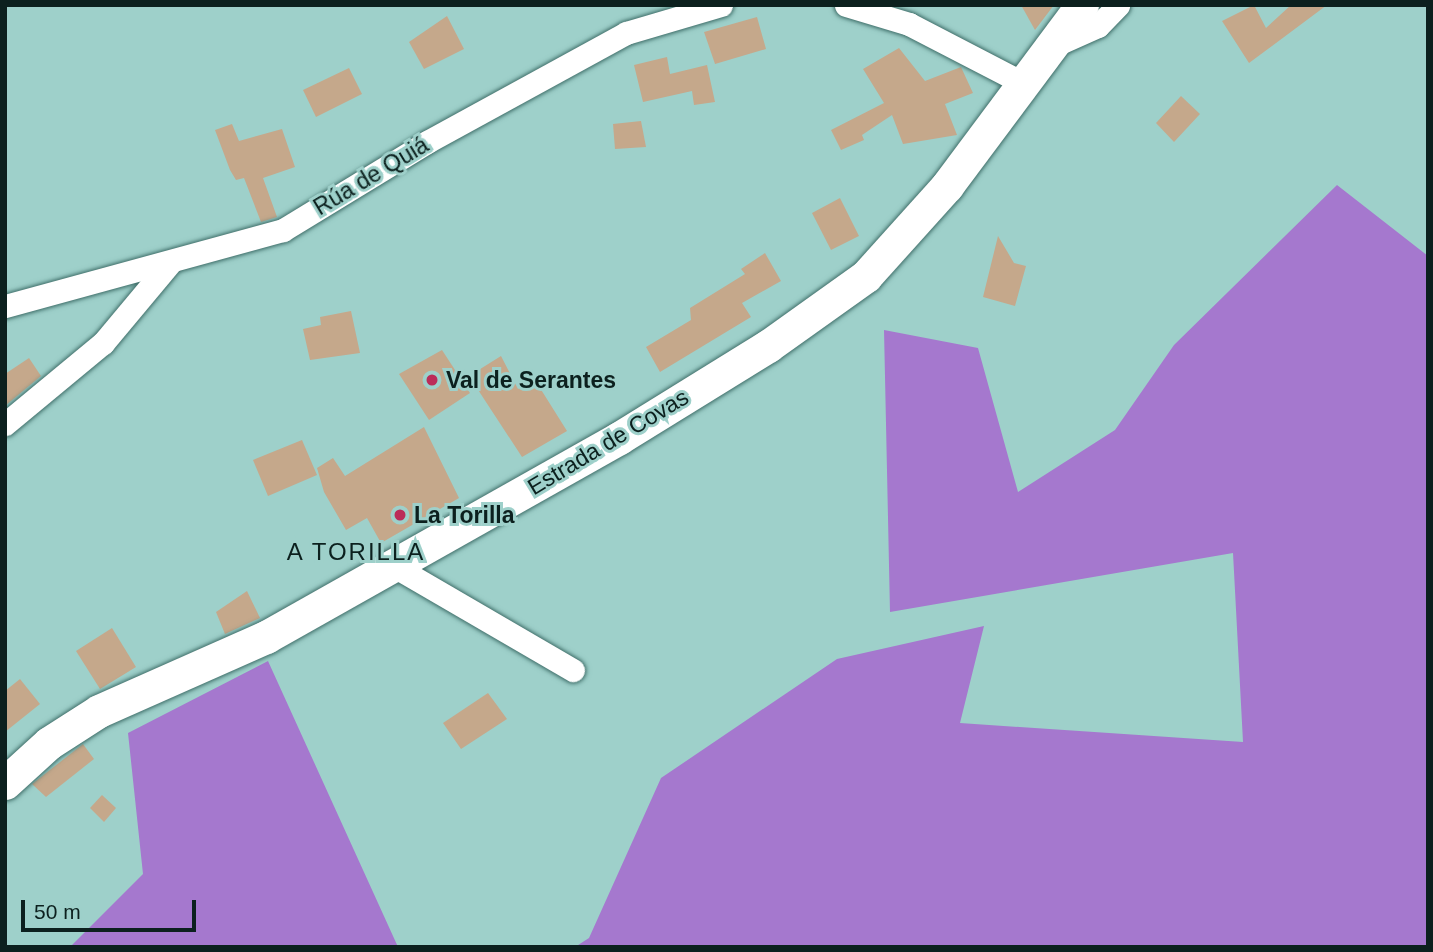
<!DOCTYPE html>
<html>
<head>
<meta charset="utf-8">
<style>
	body { margin:0 }
	#map { position:relative; width:1433px; height:952px; overflow:hidden; background:#9ed0ca; font-family:Arial,sans-serif }
	div>[style] { position:absolute }
	.forest>* { inset:0; background:#a578ce }
	.building>* { inset:0; background:#c5a88b }
	.roads { filter:drop-shadow(0 0 2px #3f6e69) drop-shadow(0 0 2px #3f6e69) }
	.street>* { height:23px; margin:-11.5px; padding:0 11.5px; transform-origin:11.5px; border-radius:11.5px; background:#fff }
	.secondary>* { height:33px; margin:-16.5px; padding:0 16.5px; transform-origin:16.5px; border-radius:16.5px; background:#fff }
	.dots>* { width:19px; height:19px; translate:-50% -50%; box-sizing:border-box; border:4px solid #9ed0ca; border-radius:50% }
	span { translate:-50% -50%; white-space:nowrap; text-align:center; line-height:1.15; -webkit-text-stroke:6px #9ed0ca; paint-order:stroke }
	.street-label { font-size:23px; color:#0c201e }
	.poi-label { font-size:23px; color:#0c201e; font-weight:700 }
	.left { translate:0 -50%; text-align:left }
	.neighbourhood-label { font-size:24px; color:#0c201e; letter-spacing:2px }
	.frame { position:absolute; inset:0; border:7px solid #0c201e; pointer-events:none }
	.scale { position:absolute; left:21px; top:900px; width:175px; height:32px; box-sizing:border-box; border:4px solid #0c201e; border-top:0; padding-left:9px; font-size:21px; line-height:24px; white-space:nowrap; color:#0c201e; -webkit-text-stroke:5px #9ed0ca; paint-order:stroke }
</style>
</head>
<body>
<div id="map">
	<div class="forest">
		<div style="clip-path:polygon(1337px 185px,1428px 256px,1428px 947px,575px 947px,589px 938px,661px 778px,837px 659px,984px 626px,960px 723px,1243px 742px,1233px 553px,890px 612px,884px 330px,978px 348px,1018px 492px,1115px 430px,1174px 345px)"></div>
		<div style="clip-path:polygon(268px 661px,398px 947px,70px 947px,143px 874px,128px 733px)"></div>
	</div>
	<div class="building">
		<div style="clip-path:polygon(1021px 5px,1054px 5px,1035px 30px)"></div>
		<div style="clip-path:polygon(1254px 5px,1266px 28px,1291px 5px,1327px 5px,1249px 63px,1222px 21px)"></div>
		<div style="clip-path:polygon(447px 16px,464px 49px,424px 69px,409px 42px)"></div>
		<div style="clip-path:polygon(757px 17px,766px 49px,715px 64px,704px 32px)"></div>
		<div style="clip-path:polygon(899px 48px,925px 81px,961px 67px,973px 93px,945px 104px,957px 135px,903px 144px,892px 115px,862px 135px,864px 140px,841px 150px,831px 130px,884px 103px,863px 69px)"></div>
		<div style="clip-path:polygon(667px 57px,670px 74px,707px 65px,715px 102px,694px 105px,692px 91px,643px 102px,634px 65px)"></div>
		<div style="clip-path:polygon(349px 68px,362px 94px,316px 117px,303px 90px)"></div>
		<div style="clip-path:polygon(1181px 96px,1200px 114px,1174px 142px,1156px 123px)"></div>
		<div style="clip-path:polygon(641px 121px,646px 147px,615px 149px,613px 124px)"></div>
		<div style="clip-path:polygon(232px 124px,239px 141px,282px 129px,295px 167px,263px 178px,277px 217px,261px 222px,244px 178px,236px 180px,230px 170px,215px 130px)"></div>
		<div style="clip-path:polygon(840px 198px,859px 236px,831px 250px,812px 213px)"></div>
		<div style="clip-path:polygon(998px 236px,1014px 263px,1026px 266px,1015px 306px,983px 297px)"></div>
		<div style="clip-path:polygon(765px 253px,781px 281px,742px 303px,751px 317px,660px 372px,646px 347px,691px 320px,690px 308px,745px 274px,741px 269px)"></div>
		<div style="clip-path:polygon(351px 311px,360px 353px,310px 360px,303px 329px,321px 325px,320px 317px)"></div>
		<div style="clip-path:polygon(442px 350px,470px 393px,429px 420px,399px 374px)"></div>
		<div style="clip-path:polygon(501px 356px,518px 389px,535px 380px,567px 431px,522px 457px,469px 376px)"></div>
		<div style="clip-path:polygon(29px 358px,41px 376px,5px 406px,5px 374px)"></div>
		<div style="clip-path:polygon(424px 427px,459px 498px,381px 543px,367px 518px,346px 530px,324px 492px,317px 468px,333px 458px,345px 476px)"></div>
		<div style="clip-path:polygon(302px 440px,317px 475px,268px 496px,253px 460px)"></div>
		<div style="clip-path:polygon(247px 591px,260px 618px,225px 634px,216px 612px)"></div>
		<div style="clip-path:polygon(112px 628px,136px 667px,100px 689px,76px 651px)"></div>
		<div style="clip-path:polygon(20px 679px,40px 704px,5px 732px,5px 691px)"></div>
		<div style="clip-path:polygon(488px 693px,507px 719px,461px 749px,443px 723px)"></div>
		<div style="clip-path:polygon(83px 744px,94px 759px,46px 797px,32px 784px)"></div>
		<div style="clip-path:polygon(102px 795px,116px 808px,104px 822px,90px 808px)"></div>
	</div>
	<div class="roads">
		<div class="street">
			<div style="left:846px;top:5px;width:66px;rotate:16.8deg"></div>
			<div style="left:909px;top:24px;width:128px;rotate:27.4deg"></div>
			<div style="left:1053px;top:46px;width:49px;rotate:-24deg"></div>
			<div style="left:1098px;top:26px;width:29px;rotate:-46deg"></div>
			<div style="left:5px;top:306px;width:288px;rotate:-15.3deg"></div>
			<div style="left:283px;top:230px;width:169px;rotate:-31.4deg"></div>
			<div style="left:427px;top:142px;width:227px;rotate:-28.7deg"></div>
			<div style="left:626px;top:33px;width:99px;rotate:-16.4deg"></div>
			<div style="left:5px;top:424px;width:127px;rotate:-39.6deg"></div>
			<div style="left:103px;top:343px;width:103px;rotate:-50.1deg"></div>
			<div style="left:394px;top:566px;width:207px;rotate:30.2deg"></div>
		</div>
		<div class="secondary">
			<div style="left:5px;top:783px;width:59px;rotate:-42.3deg"></div>
			<div style="left:49px;top:743px;width:59px;rotate:-32.6deg"></div>
			<div style="left:99px;top:711px;width:183px;rotate:-23.9deg"></div>
			<div style="left:266px;top:637px;width:405px;rotate:-29.4deg"></div>
			<div style="left:619px;top:438px;width:175px;rotate:-31.7deg"></div>
			<div style="left:768px;top:346px;width:120px;rotate:-35.5deg"></div>
			<div style="left:866px;top:276px;width:121px;rotate:-48deg"></div>
			<div style="left:947px;top:186px;width:226px;rotate:-53.3deg"></div>
		</div>
	</div>
	<div class="dots">
		<div style="left:432px;top:380px;background:#bb2c59"></div>
		<div style="left:400px;top:515px;background:#bb2c59"></div>
	</div>
	<div class="street-label">
		<span style="left:371px;top:176px;rotate:-31deg">Rúa de Quiá</span>
		<span style="left:608px;top:442px;rotate:-31deg">Estrada de Covas</span>
	</div>
	<div class="poi-label">
		<span class="left" style="left:446px;top:380px">Val de Serantes</span>
		<span class="left" style="left:414px;top:515px">La Torilla</span>
	</div>
	<div class="neighbourhood-label">
		<span style="left:356px;top:552px">A TORILLA</span>
	</div>
	<div class="frame"></div>
	<div class="scale">50 m</div>
</div>
</body>
</html>
